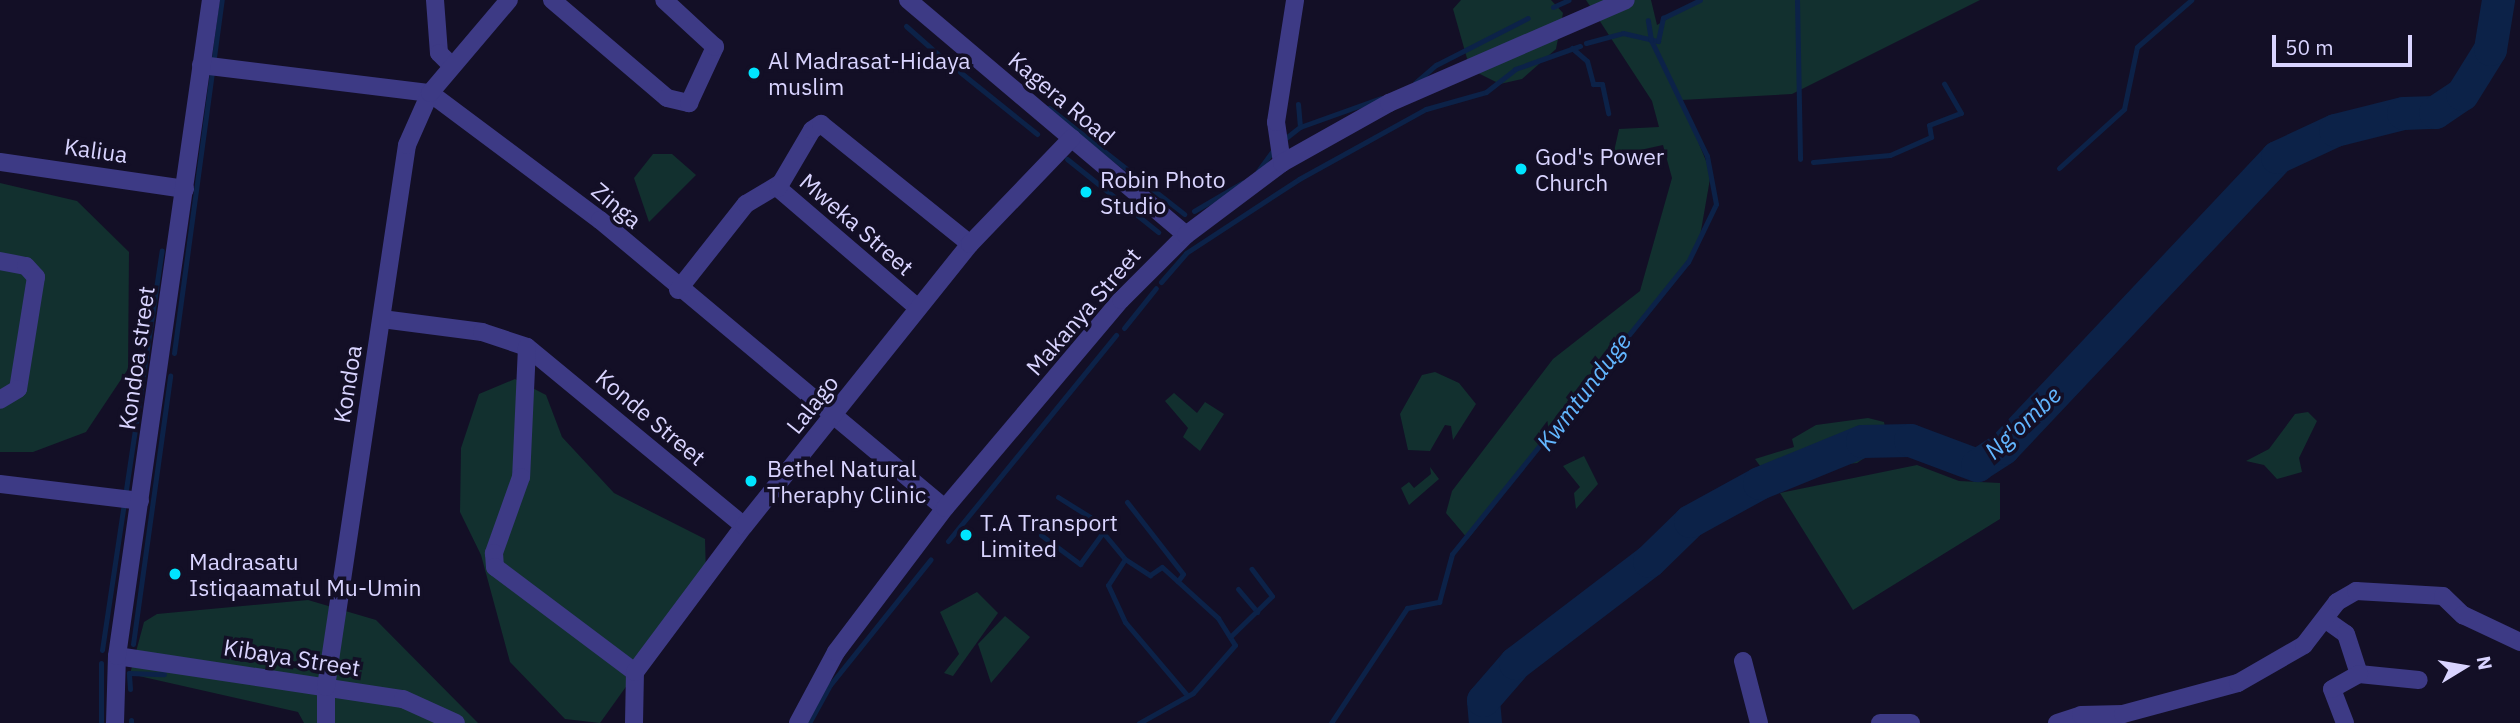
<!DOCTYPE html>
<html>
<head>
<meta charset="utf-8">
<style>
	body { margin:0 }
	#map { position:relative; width:2520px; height:723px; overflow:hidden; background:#130f26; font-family:"IBM Plex Sans",sans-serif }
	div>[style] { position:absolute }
	.green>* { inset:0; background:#12302f }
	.stream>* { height:5px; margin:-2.5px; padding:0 2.5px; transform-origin:2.5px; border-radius:2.5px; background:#0c2248 }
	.river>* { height:33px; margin:-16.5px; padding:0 16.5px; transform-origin:16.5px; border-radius:16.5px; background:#0c2248 }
	.minor>* { height:18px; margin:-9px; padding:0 9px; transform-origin:9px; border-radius:9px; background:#3d3a85 }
	.dots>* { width:19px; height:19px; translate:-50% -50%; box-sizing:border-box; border:4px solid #130f26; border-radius:50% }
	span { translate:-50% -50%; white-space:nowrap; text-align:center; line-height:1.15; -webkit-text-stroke:7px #130f26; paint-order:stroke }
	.poi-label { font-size:23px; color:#d9d4ff }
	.left { translate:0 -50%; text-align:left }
	.street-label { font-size:23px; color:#d9d4ff }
	.water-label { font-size:24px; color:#62b6ff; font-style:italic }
	.north { position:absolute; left:2429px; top:632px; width:70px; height:70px; -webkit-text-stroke:5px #130f26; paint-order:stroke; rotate:79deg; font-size:19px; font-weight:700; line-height:28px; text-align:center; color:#d9d4ff }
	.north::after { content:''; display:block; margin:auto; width:24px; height:32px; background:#d9d4ff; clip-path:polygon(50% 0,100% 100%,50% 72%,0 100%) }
	.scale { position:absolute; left:2272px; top:35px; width:140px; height:32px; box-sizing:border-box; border:4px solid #d9d4ff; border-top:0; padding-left:9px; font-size:21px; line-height:24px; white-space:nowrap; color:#d9d4ff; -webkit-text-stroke:5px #130f26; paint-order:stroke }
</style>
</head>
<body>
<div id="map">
	<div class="green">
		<div style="clip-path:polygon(1461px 0,1551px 0,1563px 13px,1556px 49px,1522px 79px,1500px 84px,1470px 69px,1453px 9px)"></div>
		<div style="clip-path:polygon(1586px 0,1651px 0,1657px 25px,1699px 0,1980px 0,1792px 94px,1681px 100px,1711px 173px,1698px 248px,1468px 539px,1446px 513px,1452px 491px,1553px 359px,1640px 291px,1672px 178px,1663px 145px,1613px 156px,1619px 129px,1659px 127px,1652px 101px)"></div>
		<div style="clip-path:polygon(653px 154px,672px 154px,696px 175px,649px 222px,634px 178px)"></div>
		<div style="clip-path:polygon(0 183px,77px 201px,129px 252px,128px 369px,86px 432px,33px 452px,0 452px)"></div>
		<div style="clip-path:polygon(1435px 372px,1459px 383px,1476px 404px,1453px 440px,1451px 426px,1445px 425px,1430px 451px,1408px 450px,1400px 414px,1422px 375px)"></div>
		<div style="clip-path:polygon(515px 379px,546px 395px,562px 437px,614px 493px,705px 539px,706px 575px,600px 723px,565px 719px,510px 662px,481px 555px,460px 512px,461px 448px,479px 394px)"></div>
		<div style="clip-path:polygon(1174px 393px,1197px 413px,1205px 402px,1224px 414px,1200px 451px,1183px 437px,1188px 428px,1165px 401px)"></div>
		<div style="clip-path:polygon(2308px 412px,2317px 421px,2299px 458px,2302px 472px,2277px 479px,2264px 465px,2246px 461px,2269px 449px,2295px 414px)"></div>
		<div style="clip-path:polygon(1868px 418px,1884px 422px,1888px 442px,1857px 463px,1831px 466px,1829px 457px,1773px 484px,1755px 459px,1794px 447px,1792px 439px,1816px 425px)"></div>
		<div style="clip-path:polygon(1584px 456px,1598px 484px,1576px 509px,1574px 493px,1580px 487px,1563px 466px)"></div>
		<div style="clip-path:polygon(1917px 465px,1959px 481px,2000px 483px,2000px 519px,1853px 610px,1780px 493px)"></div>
		<div style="clip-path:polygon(1430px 467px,1439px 479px,1409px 505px,1401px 488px,1409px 482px,1414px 488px,1431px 474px)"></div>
		<div style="clip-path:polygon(977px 592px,998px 613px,953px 676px,944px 673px,959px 654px,940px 612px)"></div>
		<div style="clip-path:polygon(308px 600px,376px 620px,478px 723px,304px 723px,298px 712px,130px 674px,144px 622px,157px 614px)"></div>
		<div style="clip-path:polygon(1005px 616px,1030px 637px,991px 683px,978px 644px)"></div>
	</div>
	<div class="stream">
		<div style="left:1797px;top:0;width:159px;rotate:88.9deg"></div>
		<div style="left:1553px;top:7px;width:17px;rotate:-24deg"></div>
		<div style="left:906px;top:26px;width:56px;rotate:41.4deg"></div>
		<div style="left:1586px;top:43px;width:38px;rotate:-15deg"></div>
		<div style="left:1623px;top:33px;width:36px;rotate:13deg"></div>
		<div style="left:1658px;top:41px;width:24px;rotate:-78deg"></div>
		<div style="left:1663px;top:18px;width:41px;rotate:-25.9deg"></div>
		<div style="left:1572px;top:48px;width:20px;rotate:41deg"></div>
		<div style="left:1587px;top:61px;width:24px;rotate:75deg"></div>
		<div style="left:1593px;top:84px;width:9px"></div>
		<div style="left:1602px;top:84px;width:30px;rotate:78deg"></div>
		<div style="left:960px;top:72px;width:99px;rotate:38.8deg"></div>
		<div style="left:1415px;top:83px;width:28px;rotate:-41deg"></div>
		<div style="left:1436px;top:65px;width:103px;rotate:-27.1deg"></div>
		<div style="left:1298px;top:104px;width:23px;rotate:85deg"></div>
		<div style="left:1049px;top:108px;width:172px;rotate:38.1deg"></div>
		<div style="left:1282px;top:141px;width:23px;rotate:-38deg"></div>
		<div style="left:1300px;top:127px;width:86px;rotate:-19.7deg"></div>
		<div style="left:1067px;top:159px;width:117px;rotate:38.7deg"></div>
		<div style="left:1813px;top:162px;width:77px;rotate:-5.2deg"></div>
		<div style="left:1890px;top:155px;width:45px;rotate:-23.7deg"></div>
		<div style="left:1931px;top:137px;width:12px;rotate:-99deg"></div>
		<div style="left:1929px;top:125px;width:34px;rotate:-21deg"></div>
		<div style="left:1961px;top:113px;width:34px;rotate:-120deg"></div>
		<div style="left:2059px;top:168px;width:88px;rotate:-42.2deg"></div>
		<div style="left:2124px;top:109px;width:63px;rotate:-78.2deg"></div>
		<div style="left:2137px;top:47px;width:72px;rotate:-41deg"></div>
		<div style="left:1258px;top:171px;width:29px;rotate:-54deg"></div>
		<div style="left:1194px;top:211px;width:56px;rotate:-30.3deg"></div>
		<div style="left:1161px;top:282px;width:38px;rotate:-49deg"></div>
		<div style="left:1186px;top:253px;width:135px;rotate:-33.2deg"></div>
		<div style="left:1299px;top:179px;width:145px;rotate:-28.9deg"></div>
		<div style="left:1426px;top:109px;width:62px;rotate:-15.8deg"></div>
		<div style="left:1486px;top:92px;width:37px;rotate:-38deg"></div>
		<div style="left:1515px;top:69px;width:69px;rotate:-19.5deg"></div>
		<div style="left:1124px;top:328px;width:51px;rotate:-51.3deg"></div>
		<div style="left:174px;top:353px;width:356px;rotate:-82.3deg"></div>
		<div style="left:1058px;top:497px;width:38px;rotate:32deg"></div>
		<div style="left:1090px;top:517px;width:55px;rotate:50.2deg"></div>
		<div style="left:1125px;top:559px;width:31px;rotate:123deg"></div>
		<div style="left:1108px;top:585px;width:41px;rotate:65.3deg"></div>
		<div style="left:1125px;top:622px;width:96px;rotate:49.7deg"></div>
		<div style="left:1127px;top:502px;width:91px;rotate:52.1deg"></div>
		<div style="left:1183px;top:574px;width:9px;rotate:126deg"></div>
		<div style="left:1041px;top:535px;width:49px;rotate:36.6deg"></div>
		<div style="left:1080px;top:564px;width:41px;rotate:-54deg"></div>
		<div style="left:948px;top:541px;width:266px;rotate:-50.8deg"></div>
		<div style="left:1125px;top:559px;width:30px;rotate:33deg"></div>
		<div style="left:1150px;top:575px;width:14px;rotate:-34deg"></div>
		<div style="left:1162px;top:567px;width:76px;rotate:42.3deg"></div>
		<div style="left:1218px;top:618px;width:32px;rotate:58deg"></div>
		<div style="left:1235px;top:645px;width:64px;rotate:131.2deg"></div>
		<div style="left:1193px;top:693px;width:62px;rotate:150.9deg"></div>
		<div style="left:1238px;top:589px;width:30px;rotate:50deg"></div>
		<div style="left:1231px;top:636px;width:57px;rotate:-44.3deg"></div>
		<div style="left:1272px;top:596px;width:34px;rotate:-127deg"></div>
		<div style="left:133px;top:644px;width:271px;rotate:-82.1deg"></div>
		<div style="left:102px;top:650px;width:404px;rotate:-81.5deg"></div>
		<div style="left:130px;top:689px;width:16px;rotate:-94deg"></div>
		<div style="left:129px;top:673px;width:35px;rotate:2deg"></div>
		<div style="left:131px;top:720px;width:3px;rotate:90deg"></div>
		<div style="left:101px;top:723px;width:60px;rotate:-90deg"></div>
		<div style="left:809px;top:723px;width:43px;rotate:-61.1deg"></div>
		<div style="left:830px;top:685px;width:161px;rotate:-51.3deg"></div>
		<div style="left:1331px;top:723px;width:138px;rotate:-56.5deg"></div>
		<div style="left:1407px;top:608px;width:33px;rotate:-11deg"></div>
		<div style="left:1439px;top:602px;width:50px;rotate:-74.8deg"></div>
		<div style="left:1452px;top:554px;width:375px;rotate:-51.1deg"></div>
		<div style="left:1688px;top:262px;width:64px;rotate:-64.2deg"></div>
		<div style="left:1716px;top:204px;width:49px;rotate:-100.6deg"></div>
		<div style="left:1707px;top:156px;width:129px;rotate:-115.8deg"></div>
		<div style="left:1651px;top:40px;width:20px;rotate:-99deg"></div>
	</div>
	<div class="river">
		<div style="left:1485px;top:723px;width:23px;rotate:-95deg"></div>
		<div style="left:1483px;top:700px;width:49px;rotate:-49.1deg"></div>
		<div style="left:1515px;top:663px;width:168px;rotate:-37.3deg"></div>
		<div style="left:1649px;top:561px;width:57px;rotate:-44.3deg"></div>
		<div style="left:1690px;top:521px;width:79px;rotate:-28.8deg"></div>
		<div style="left:1759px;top:483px;width:111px;rotate:-22.2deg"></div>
		<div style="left:1862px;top:441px;width:48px;rotate:-1.2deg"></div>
		<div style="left:1910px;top:440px;width:72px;rotate:20.5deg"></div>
		<div style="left:1977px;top:465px;width:31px;rotate:-33deg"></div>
		<div style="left:2003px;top:448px;width:400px;rotate:-46.7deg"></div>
		<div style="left:2277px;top:157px;width:64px;rotate:-25deg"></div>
		<div style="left:2335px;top:130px;width:70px;rotate:-14deg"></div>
		<div style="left:2403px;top:113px;width:32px;rotate:-2deg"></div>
		<div style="left:2435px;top:112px;width:32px;rotate:-34deg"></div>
		<div style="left:2462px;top:94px;width:53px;rotate:-58.1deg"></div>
		<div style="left:2490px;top:49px;width:50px;rotate:-80.7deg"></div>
	</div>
	<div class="minor">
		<div style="left:435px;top:0;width:53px;rotate:85.7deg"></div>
		<div style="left:439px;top:53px;width:18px;rotate:45deg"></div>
		<div style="left:552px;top:0;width:151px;rotate:40.4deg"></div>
		<div style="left:667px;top:98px;width:23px;rotate:13deg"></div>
		<div style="left:689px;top:103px;width:62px;rotate:-65.1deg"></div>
		<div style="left:715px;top:47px;width:69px;rotate:-137.3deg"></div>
		<div style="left:908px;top:0;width:364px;rotate:40.2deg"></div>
		<div style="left:201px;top:65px;width:231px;rotate:7deg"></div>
		<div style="left:430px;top:93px;width:212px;rotate:36.8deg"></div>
		<div style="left:600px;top:220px;width:449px;rotate:39.9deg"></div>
		<div style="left:0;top:162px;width:187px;rotate:8.3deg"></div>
		<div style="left:1282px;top:163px;width:41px;rotate:-98.3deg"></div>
		<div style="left:1276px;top:122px;width:123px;rotate:-81.1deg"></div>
		<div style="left:0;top:261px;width:26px;rotate:11deg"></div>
		<div style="left:26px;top:266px;width:15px;rotate:48deg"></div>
		<div style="left:36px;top:277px;width:113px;rotate:99.1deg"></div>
		<div style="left:18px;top:389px;width:21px;rotate:149deg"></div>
		<div style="left:678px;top:290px;width:110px;rotate:-51.7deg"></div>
		<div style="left:746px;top:204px;width:39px;rotate:-31deg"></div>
		<div style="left:918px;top:308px;width:184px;rotate:-139.4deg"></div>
		<div style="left:778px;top:188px;width:67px;rotate:-59.6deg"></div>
		<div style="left:812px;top:130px;width:11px;rotate:-34deg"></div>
		<div style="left:821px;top:124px;width:191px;rotate:38.8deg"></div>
		<div style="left:382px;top:319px;width:101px;rotate:7.4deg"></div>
		<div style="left:482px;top:332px;width:47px;rotate:18.4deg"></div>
		<div style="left:527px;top:347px;width:281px;rotate:39.5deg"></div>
		<div style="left:527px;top:347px;width:130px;rotate:92.6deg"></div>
		<div style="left:521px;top:477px;width:81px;rotate:109.6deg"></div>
		<div style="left:494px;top:553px;width:14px;rotate:86deg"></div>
		<div style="left:495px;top:567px;width:175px;rotate:36.9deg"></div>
		<div style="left:0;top:484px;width:141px;rotate:6.9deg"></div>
		<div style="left:2326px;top:620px;width:24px;rotate:35deg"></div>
		<div style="left:2346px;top:634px;width:42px;rotate:72deg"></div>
		<div style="left:2359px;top:674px;width:60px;rotate:5.7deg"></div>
		<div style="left:117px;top:656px;width:289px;rotate:8.6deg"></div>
		<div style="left:403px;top:699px;width:58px;rotate:24.4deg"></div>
		<div style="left:1743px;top:661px;width:64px;rotate:75.5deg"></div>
		<div style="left:115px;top:723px;width:67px;rotate:-88.3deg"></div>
		<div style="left:117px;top:656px;width:663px;rotate:-81.85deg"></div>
		<div style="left:326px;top:723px;width:36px;rotate:-90deg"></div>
		<div style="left:326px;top:687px;width:548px;rotate:-81.5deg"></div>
		<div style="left:407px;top:145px;width:57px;rotate:-66.1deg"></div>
		<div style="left:430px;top:93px;width:122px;rotate:-49.7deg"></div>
		<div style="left:634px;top:723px;width:51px;rotate:-88.9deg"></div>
		<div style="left:635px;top:672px;width:182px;rotate:-53.3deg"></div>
		<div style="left:744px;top:526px;width:361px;rotate:-51.3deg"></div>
		<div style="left:970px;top:244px;width:147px;rotate:-46.1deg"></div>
		<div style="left:798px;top:723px;width:81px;rotate:-61.8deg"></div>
		<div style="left:836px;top:652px;width:181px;rotate:-52.9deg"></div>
		<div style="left:945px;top:508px;width:272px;rotate:-49.8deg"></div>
		<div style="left:1121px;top:300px;width:92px;rotate:-45deg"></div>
		<div style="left:1186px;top:235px;width:120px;rotate:-36.9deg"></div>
		<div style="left:1282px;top:163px;width:123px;rotate:-29.3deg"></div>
		<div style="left:1389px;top:103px;width:258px;rotate:-23.5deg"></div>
		<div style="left:1880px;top:723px;width:31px"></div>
		<div style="left:2057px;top:723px;width:25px;rotate:-18deg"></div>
		<div style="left:2081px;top:715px;width:42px;rotate:-1.4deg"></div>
		<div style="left:2123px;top:714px;width:119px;rotate:-15.1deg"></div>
		<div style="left:2238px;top:683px;width:76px;rotate:-29.9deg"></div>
		<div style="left:2304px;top:645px;width:54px;rotate:-52.5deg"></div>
		<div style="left:2337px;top:602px;width:22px;rotate:-30deg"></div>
		<div style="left:2356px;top:591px;width:87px;rotate:3.3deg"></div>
		<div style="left:2443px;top:596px;width:28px;rotate:44deg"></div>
		<div style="left:2463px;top:615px;width:63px;rotate:25.3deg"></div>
		<div style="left:2345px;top:723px;width:36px;rotate:-111deg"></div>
		<div style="left:2332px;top:689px;width:31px;rotate:-29deg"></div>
	</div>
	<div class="dots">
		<div style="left:754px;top:73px;background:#00e5ff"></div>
		<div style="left:1521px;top:169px;background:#00e5ff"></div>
		<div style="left:1086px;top:192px;background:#00e5ff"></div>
		<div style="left:751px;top:481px;background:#00e5ff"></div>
		<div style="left:966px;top:535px;background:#00e5ff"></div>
		<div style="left:175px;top:574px;background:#00e5ff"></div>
	</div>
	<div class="poi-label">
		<span class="left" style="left:768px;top:73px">Al Madrasat-Hidaya<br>muslim</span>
		<span class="left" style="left:1535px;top:169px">God's Power<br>Church</span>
		<span class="left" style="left:1100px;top:192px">Robin Photo<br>Studio</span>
		<span class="left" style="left:767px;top:481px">Bethel Natural<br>Theraphy Clinic</span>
		<span class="left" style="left:980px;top:535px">T.A Transport<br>Limited</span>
		<span class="left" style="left:189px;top:574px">Madrasatu<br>Istiqaamatul Mu-Umin</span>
	</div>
	<div class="street-label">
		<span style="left:1062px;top:98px;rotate:40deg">Kagera Road</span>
		<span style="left:96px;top:150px;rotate:8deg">Kaliua</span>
		<span style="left:617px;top:205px;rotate:40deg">Zinga</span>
		<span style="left:857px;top:224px;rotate:41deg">Mweka Street</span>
		<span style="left:1083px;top:311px;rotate:-49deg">Makanya Street</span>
		<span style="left:136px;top:358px;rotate:-82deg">Kondoa street</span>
		<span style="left:347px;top:384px;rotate:-81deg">Kondoa</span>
		<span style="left:812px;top:404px;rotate:-51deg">Lalago</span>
		<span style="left:651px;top:417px;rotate:40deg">Konde Street</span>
		<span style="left:292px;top:657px;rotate:9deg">Kibaya Street</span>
	</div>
	<div class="water-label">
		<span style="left:1584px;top:392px;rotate:-53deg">Kwmtunduge</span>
		<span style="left:2023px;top:423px;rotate:-43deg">Ng'ombe</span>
	</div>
	<div class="north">N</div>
	<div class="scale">50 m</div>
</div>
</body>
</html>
